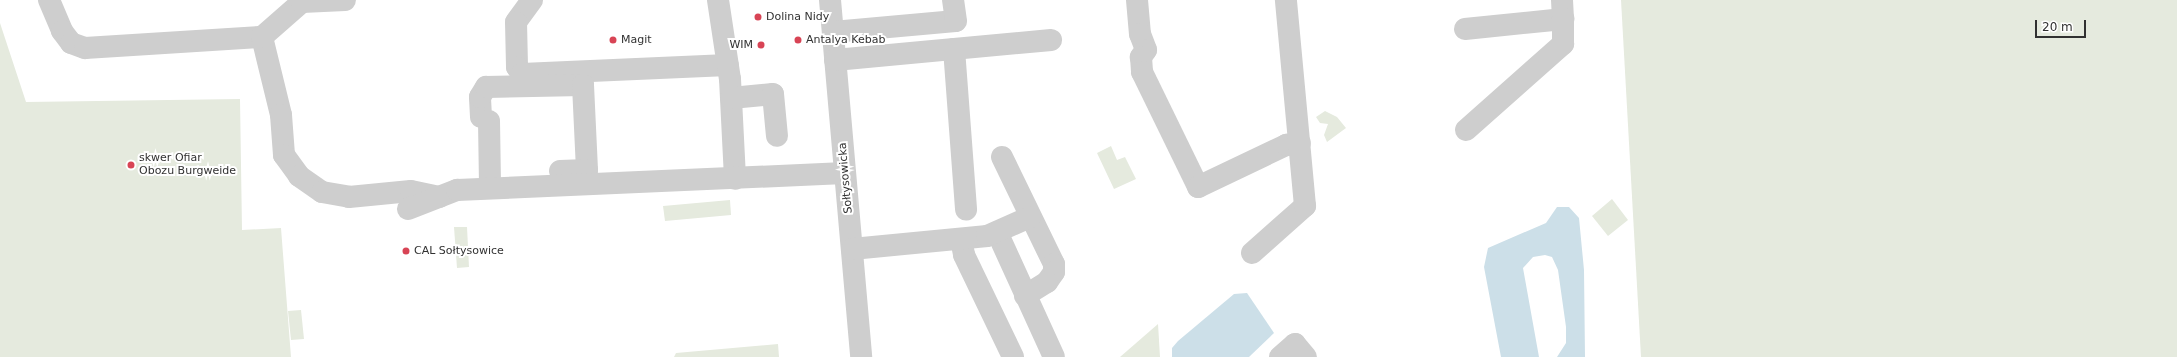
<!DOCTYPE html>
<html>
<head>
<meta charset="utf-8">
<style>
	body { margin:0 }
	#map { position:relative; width:2177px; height:357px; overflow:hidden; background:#fff; font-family:"DejaVu Sans",sans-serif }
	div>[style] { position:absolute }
	.green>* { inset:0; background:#e5eade }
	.water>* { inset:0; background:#ccdfe8 }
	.minor>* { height:22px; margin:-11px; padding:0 11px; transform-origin:11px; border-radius:11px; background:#cecece }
	.dots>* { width:11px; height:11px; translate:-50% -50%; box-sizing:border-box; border:2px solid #fff; border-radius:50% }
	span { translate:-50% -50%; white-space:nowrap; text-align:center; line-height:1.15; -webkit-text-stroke:4px #fff; paint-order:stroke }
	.poi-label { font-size:11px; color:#313131 }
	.left { translate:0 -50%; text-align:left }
	.right { translate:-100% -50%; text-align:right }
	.street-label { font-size:11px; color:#313131 }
	.scale { position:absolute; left:2035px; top:20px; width:51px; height:18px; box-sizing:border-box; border:2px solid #313131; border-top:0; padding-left:5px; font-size:12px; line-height:14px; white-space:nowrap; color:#313131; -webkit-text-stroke:3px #fff; paint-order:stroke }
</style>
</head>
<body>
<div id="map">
	<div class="green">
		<div style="clip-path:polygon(1621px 0,2177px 0,2177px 357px,1641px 357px)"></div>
		<div style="clip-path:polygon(0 23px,26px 102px,240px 99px,242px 230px,281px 228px,291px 357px,0 357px)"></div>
		<div style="clip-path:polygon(1325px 111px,1337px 117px,1346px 128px,1327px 142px,1324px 135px,1328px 124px,1320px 123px,1316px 117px)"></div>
		<div style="clip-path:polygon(1111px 146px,1117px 160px,1125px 157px,1136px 179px,1114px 189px,1097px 153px)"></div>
		<div style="clip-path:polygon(1612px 199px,1628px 220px,1608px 236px,1592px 216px)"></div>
		<div style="clip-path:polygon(730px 200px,731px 215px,665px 221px,663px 206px)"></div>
		<div style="clip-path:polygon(454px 227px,467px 227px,469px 267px,457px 268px)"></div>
		<div style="clip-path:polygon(301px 310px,304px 339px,291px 340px,288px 311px)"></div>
		<div style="clip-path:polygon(1158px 324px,1160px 357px,1120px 357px)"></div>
		<div style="clip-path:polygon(778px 344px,779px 357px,674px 357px,676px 353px)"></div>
	</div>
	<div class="water">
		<div style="clip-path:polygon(1557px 207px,1569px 207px,1579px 218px,1584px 270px,1585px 357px,1557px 357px,1566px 343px,1566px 327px,1558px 270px,1552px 257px,1545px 255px,1533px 257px,1523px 268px,1539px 357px,1501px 357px,1484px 267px,1488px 248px,1546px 223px)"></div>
		<div style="clip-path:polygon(1247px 293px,1274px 333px,1249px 357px,1172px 357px,1172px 348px,1178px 341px,1234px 294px)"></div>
	</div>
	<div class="minor">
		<div style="left:49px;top:0;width:34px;rotate:67deg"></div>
		<div style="left:62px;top:31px;width:15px;rotate:53deg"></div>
		<div style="left:71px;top:43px;width:15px;rotate:20deg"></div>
		<div style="left:85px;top:48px;width:177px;rotate:-3.6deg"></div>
		<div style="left:262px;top:37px;width:80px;rotate:76.3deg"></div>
		<div style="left:281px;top:115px;width:40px;rotate:85.7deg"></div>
		<div style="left:284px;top:155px;width:26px;rotate:54deg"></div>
		<div style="left:299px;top:176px;width:28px;rotate:35deg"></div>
		<div style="left:322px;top:192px;width:27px;rotate:10deg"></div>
		<div style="left:349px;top:197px;width:62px;rotate:-5.5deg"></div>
		<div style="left:411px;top:191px;width:29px;rotate:12deg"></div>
		<div style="left:532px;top:0;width:27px;rotate:126deg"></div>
		<div style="left:516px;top:22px;width:45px;rotate:88.7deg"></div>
		<div style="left:517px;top:67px;width:9px;rotate:54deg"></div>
		<div style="left:522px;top:74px;width:206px;rotate:-2.5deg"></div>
		<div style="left:718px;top:0;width:80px;rotate:81.4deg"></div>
		<div style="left:730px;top:79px;width:100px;rotate:87.1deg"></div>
		<div style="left:830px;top:0;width:358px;rotate:85deg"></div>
		<div style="left:1137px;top:0;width:34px;rotate:85deg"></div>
		<div style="left:1140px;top:34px;width:17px;rotate:69deg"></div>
		<div style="left:1146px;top:50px;width:9px;rotate:126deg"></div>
		<div style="left:1141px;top:57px;width:15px;rotate:86deg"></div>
		<div style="left:1142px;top:72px;width:128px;rotate:64deg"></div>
		<div style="left:1198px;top:187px;width:98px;rotate:-25.5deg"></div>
		<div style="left:1286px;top:145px;width:14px;rotate:-8deg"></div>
		<div style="left:1465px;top:29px;width:99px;rotate:-5.8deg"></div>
		<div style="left:1563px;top:19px;width:19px;rotate:-93deg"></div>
		<div style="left:833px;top:32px;width:123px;rotate:-5.1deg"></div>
		<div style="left:956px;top:21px;width:21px;rotate:-98deg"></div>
		<div style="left:262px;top:37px;width:53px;rotate:-41.2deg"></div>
		<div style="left:302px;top:2px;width:43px;rotate:-2.7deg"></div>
		<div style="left:954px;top:49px;width:161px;rotate:85.7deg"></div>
		<div style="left:835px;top:60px;width:217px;rotate:-5.3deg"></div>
		<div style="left:731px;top:98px;width:42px;rotate:-5.4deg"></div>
		<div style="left:773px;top:94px;width:42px;rotate:84.6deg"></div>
		<div style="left:481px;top:117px;width:20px;rotate:-93deg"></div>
		<div style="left:480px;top:97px;width:12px;rotate:-59deg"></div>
		<div style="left:486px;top:87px;width:97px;rotate:-1.2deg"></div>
		<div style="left:583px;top:85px;width:85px;rotate:87.3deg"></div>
		<div style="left:587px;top:170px;width:27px;rotate:178deg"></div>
		<div style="left:489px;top:121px;width:67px;rotate:89.1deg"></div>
		<div style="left:1466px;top:130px;width:130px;rotate:-41.6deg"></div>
		<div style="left:1563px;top:44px;width:25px;rotate:-90deg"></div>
		<div style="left:1002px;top:157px;width:119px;rotate:64.1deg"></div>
		<div style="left:1054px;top:264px;width:8px;rotate:90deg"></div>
		<div style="left:1054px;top:272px;width:12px;rotate:125deg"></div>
		<div style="left:1047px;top:282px;width:26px;rotate:148deg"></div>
		<div style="left:408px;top:209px;width:53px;rotate:-21.2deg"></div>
		<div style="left:457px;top:190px;width:388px;rotate:-2.5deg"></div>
		<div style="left:997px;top:232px;width:137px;rotate:65.5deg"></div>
		<div style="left:961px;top:239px;width:16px;rotate:79deg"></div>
		<div style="left:964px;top:255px;width:113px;rotate:64.3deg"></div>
		<div style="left:852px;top:249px;width:136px;rotate:-5.5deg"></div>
		<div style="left:987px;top:236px;width:47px;rotate:-23.8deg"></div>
		<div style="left:1252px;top:253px;width:71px;rotate:-41.6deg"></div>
		<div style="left:1305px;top:206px;width:207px;rotate:-95.3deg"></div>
		<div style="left:1280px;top:357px;width:20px;rotate:-41deg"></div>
		<div style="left:1295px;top:344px;width:17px;rotate:50deg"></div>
	</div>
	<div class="dots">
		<div style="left:758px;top:17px;background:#d84455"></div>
		<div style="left:613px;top:40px;background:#d84455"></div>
		<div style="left:798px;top:40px;background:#d84455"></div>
		<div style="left:761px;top:45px;background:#d84455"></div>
		<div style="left:131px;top:165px;background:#d84455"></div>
		<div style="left:406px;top:251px;background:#d84455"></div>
	</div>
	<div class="poi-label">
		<span class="left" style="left:766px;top:17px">Dolina Nidy</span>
		<span class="left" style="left:621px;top:40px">Magit</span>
		<span class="left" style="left:806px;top:40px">Antalya Kebab</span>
		<span class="right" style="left:753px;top:45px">WIM</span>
		<span class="left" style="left:139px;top:165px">skwer Ofiar<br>Obozu Burgweide</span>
		<span class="left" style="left:414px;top:251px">CAL Sołtysowice</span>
	</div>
	<div class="street-label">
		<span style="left:846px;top:178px;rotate:-95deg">Sołtysowicka</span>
	</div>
	<div class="scale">20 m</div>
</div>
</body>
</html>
